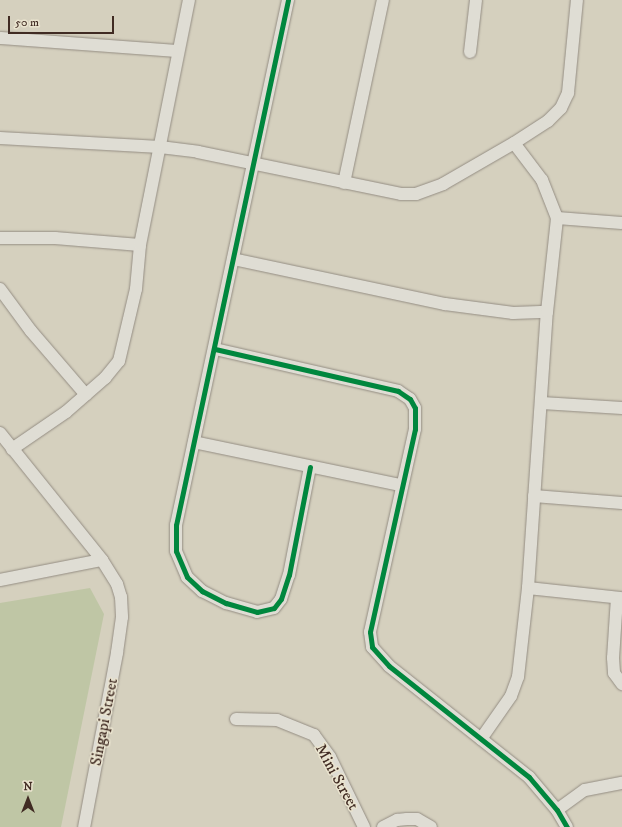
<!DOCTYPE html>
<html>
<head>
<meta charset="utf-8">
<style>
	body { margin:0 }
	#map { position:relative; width:622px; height:827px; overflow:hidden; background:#d5d0be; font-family:"IM FELL DW Pica",serif }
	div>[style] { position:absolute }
	.green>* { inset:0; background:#bfc6a5 }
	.roads { filter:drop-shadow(0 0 1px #948d83) drop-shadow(0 0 1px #948d83) }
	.street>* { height:12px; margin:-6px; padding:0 6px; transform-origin:6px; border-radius:6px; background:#dfddd4 }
	.cycleway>* { height:5px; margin:-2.5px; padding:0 2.5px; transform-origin:2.5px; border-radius:2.5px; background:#00873e }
	span { translate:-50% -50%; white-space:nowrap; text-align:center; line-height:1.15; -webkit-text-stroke:3px #eae4cf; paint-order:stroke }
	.street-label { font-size:16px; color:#402b23 }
	.north { position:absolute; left:8px; top:779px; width:40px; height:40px; -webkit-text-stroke:3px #eae4cf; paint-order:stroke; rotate:0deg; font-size:11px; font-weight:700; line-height:16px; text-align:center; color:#402b23 }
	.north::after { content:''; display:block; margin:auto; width:14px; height:18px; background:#402b23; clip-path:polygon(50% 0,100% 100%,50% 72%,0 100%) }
	.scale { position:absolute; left:8px; top:16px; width:106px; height:18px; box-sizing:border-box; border:2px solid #402b23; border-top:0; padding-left:5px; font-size:12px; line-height:14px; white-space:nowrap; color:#402b23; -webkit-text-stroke:3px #eae4cf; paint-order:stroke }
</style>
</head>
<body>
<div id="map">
	<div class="green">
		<div style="clip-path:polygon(90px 588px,104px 614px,61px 827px,0 827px,0 603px)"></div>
	</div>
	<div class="roads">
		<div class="street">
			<div style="left:288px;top:0;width:537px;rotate:102.04deg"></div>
			<div style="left:176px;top:525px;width:26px;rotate:90deg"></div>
			<div style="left:176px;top:551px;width:28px;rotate:67deg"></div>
			<div style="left:187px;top:577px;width:21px;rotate:43deg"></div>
			<div style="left:202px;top:591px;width:27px;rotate:27deg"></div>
			<div style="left:226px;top:603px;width:32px;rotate:16deg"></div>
			<div style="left:257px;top:612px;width:17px;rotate:-13deg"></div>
			<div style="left:274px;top:608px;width:11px;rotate:-52deg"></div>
			<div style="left:281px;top:599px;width:25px;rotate:-72deg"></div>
			<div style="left:289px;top:575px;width:110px;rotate:-79deg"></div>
			<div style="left:0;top:38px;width:178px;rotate:4.2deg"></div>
			<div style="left:470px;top:52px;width:52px;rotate:-83.4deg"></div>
			<div style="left:0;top:138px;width:160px;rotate:3.2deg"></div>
			<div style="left:160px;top:147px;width:38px;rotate:7deg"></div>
			<div style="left:198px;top:152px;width:207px;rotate:11.7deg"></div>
			<div style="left:401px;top:194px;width:15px"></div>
			<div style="left:416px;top:194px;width:29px;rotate:-20deg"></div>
			<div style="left:443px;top:184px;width:82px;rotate:-30deg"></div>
			<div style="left:514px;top:143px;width:40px;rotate:-32.9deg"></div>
			<div style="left:548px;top:121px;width:18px;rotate:-45deg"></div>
			<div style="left:561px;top:108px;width:17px;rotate:-65deg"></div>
			<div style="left:568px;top:93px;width:93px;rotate:-84.5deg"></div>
			<div style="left:344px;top:183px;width:187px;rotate:-78deg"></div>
			<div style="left:557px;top:218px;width:65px;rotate:4.4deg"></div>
			<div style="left:0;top:238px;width:55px"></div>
			<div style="left:55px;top:238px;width:85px;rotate:4.7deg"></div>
			<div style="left:233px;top:259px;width:217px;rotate:12deg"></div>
			<div style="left:445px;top:304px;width:69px;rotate:7.5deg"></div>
			<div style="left:513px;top:313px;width:34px;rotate:-2deg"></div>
			<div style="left:0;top:289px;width:52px;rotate:53.6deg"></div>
			<div style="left:31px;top:331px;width:84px;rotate:49.3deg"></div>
			<div style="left:215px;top:349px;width:188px;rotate:12.9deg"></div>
			<div style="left:398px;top:391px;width:14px;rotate:34deg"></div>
			<div style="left:410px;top:399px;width:10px;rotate:61deg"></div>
			<div style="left:415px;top:408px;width:21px;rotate:90deg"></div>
			<div style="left:415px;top:429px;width:208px;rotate:102.5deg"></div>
			<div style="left:370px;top:632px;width:15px;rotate:82deg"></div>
			<div style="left:372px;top:647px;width:25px;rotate:48deg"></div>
			<div style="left:389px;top:666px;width:179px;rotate:38.4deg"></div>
			<div style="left:529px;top:777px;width:43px;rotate:49.7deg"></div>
			<div style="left:557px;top:810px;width:20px;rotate:60deg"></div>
			<div style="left:542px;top:403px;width:80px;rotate:3.6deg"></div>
			<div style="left:0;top:433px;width:163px;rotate:51.2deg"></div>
			<div style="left:102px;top:560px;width:28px;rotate:58deg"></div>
			<div style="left:117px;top:584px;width:14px;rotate:73deg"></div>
			<div style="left:121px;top:597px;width:20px;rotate:87deg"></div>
			<div style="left:122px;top:617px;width:36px;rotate:98deg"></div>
			<div style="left:117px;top:653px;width:177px;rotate:100.7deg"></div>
			<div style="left:194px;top:442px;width:210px;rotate:11.8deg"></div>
			<div style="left:12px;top:449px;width:65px;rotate:-34.4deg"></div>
			<div style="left:66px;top:412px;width:52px;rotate:-41.1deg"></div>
			<div style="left:105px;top:378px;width:22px;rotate:-51deg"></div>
			<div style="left:119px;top:361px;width:74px;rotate:-76.7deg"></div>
			<div style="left:136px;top:289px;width:44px;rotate:-84.8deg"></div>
			<div style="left:140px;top:245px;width:250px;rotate:-78.7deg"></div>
			<div style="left:534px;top:496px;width:88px;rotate:4.5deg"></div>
			<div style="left:0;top:580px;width:104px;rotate:-11.1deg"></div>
			<div style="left:528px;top:588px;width:95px;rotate:6.1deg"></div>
			<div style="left:617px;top:598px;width:60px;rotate:93.8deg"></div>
			<div style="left:613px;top:658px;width:15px;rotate:86deg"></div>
			<div style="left:614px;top:673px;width:14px;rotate:54deg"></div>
			<div style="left:236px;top:719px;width:41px;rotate:1.4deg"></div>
			<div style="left:277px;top:720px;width:40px;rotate:22deg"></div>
			<div style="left:314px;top:735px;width:27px;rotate:54deg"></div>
			<div style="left:330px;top:757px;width:78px;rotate:64.1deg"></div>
			<div style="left:481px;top:739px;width:52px;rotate:-55.1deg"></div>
			<div style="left:511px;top:696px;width:20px;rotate:-70deg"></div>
			<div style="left:518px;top:677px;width:90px;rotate:-83.6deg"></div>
			<div style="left:528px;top:588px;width:277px;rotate:-86.1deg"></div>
			<div style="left:547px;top:312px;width:95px;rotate:-83.9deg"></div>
			<div style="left:557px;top:218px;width:41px;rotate:-111.5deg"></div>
			<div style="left:542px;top:180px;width:46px;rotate:-127.1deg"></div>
			<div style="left:557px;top:810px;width:34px;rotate:-36deg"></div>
			<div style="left:585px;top:790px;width:38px;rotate:-11deg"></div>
			<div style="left:383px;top:827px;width:16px;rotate:-27deg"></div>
			<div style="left:397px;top:820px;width:10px;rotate:-6deg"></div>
			<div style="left:407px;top:819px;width:10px"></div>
			<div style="left:417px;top:819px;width:16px;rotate:30deg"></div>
		</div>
	</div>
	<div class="cycleway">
		<div style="left:288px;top:0;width:537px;rotate:102.04deg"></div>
		<div style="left:176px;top:525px;width:26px;rotate:90deg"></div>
		<div style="left:176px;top:551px;width:28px;rotate:67deg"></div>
		<div style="left:187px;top:577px;width:21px;rotate:43deg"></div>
		<div style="left:202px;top:591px;width:27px;rotate:27deg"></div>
		<div style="left:226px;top:603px;width:32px;rotate:16deg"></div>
		<div style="left:257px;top:612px;width:17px;rotate:-13deg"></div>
		<div style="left:274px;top:608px;width:11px;rotate:-52deg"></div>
		<div style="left:281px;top:599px;width:25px;rotate:-72deg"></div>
		<div style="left:289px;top:575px;width:110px;rotate:-79deg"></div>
		<div style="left:215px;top:349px;width:188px;rotate:12.9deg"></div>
		<div style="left:398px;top:391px;width:14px;rotate:34deg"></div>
		<div style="left:410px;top:399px;width:10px;rotate:61deg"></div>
		<div style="left:415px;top:408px;width:21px;rotate:90deg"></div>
		<div style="left:415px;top:429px;width:208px;rotate:102.5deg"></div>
		<div style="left:370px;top:632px;width:15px;rotate:82deg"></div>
		<div style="left:372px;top:647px;width:25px;rotate:48deg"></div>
		<div style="left:389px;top:666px;width:179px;rotate:38.4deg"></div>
		<div style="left:529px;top:777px;width:43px;rotate:49.7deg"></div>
		<div style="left:557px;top:810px;width:20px;rotate:60deg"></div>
	</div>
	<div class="street-label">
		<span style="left:104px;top:722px;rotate:-79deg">Singapi Street</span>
		<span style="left:337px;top:777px;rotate:61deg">Mini Street</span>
	</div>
	<div class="north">N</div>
	<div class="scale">50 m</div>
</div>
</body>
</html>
